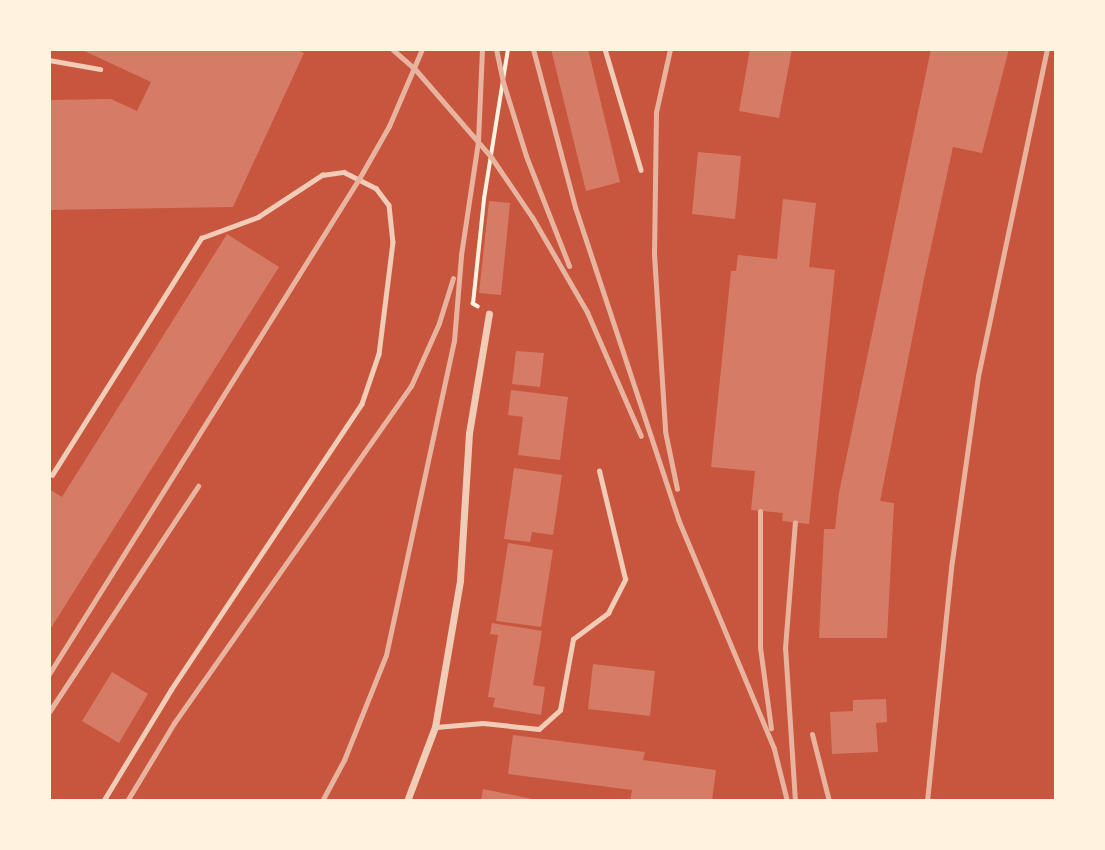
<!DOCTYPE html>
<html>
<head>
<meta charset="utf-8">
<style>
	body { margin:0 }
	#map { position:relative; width:1105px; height:850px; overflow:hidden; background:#c8553d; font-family:"Work Sans",sans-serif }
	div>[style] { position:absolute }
	.building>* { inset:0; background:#d67c66 }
	.path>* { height:3.5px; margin:-1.75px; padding:0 1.75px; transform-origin:1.75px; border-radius:1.75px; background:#fff3e0 }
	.service>* { height:4.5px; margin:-2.25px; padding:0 2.25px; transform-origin:2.25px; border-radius:2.25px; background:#f1ccb7 }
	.minor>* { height:7px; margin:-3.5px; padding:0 3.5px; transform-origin:3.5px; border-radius:3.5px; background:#f1ccb7 }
	.rail>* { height:5px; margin:-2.5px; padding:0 2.5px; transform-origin:2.5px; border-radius:2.5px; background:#e9b49f }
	span { translate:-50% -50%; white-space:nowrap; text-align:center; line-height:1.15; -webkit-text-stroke:5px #fff3e0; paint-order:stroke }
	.frame { position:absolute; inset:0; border:51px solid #fff3e0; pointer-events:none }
</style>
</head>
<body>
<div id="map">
	<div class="building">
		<div style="clip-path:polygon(80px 49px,296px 49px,304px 53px,233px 207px,49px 210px,49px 100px,111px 99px,137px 111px,151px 82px)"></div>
		<div style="clip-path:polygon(551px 49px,588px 49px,620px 182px,586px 191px)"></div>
		<div style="clip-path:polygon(750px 49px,792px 49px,779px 118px,739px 111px)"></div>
		<div style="clip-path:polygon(931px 49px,1009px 49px,982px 153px,953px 147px,924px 279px,880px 501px,894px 503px,887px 638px,819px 638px,824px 529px,835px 529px,839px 493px)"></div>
		<div style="clip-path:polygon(698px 152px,741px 156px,735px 219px,692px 214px)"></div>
		<div style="clip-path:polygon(783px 199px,816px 203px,809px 267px,835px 270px,809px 524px,782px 521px,783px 513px,751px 510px,755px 471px,711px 467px,731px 271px,736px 271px,738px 255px,777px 259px)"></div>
		<div style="clip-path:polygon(489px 201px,510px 203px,501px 295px,479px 293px)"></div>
		<div style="clip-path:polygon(227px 234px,279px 267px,49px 631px,49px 489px,62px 497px)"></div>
		<div style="clip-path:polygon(516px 351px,544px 353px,540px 387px,512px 384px)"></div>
		<div style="clip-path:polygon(511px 390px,568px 397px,560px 460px,518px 455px,523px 417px,508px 415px)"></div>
		<div style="clip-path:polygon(514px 468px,562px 475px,553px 535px,532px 532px,530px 542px,504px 539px)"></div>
		<div style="clip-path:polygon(508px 543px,553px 550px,541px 627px,496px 621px)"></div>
		<div style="clip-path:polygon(492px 623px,542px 631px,533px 685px,545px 687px,541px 715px,493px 707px,495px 698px,488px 697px,498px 635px,490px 634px)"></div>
		<div style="clip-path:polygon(593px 664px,655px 671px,650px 716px,588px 709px)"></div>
		<div style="clip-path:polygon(112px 672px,148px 694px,119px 743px,82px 721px)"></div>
		<div style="clip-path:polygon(886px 699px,887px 722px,876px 723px,878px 752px,832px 754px,830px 712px,853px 711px,853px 700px)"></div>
		<div style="clip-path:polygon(513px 735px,645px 752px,643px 760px,716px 770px,712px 801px,630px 801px,632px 790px,508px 774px)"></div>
		<div style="clip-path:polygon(483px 789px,537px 800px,537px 801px,481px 801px)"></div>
	</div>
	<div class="path">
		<div style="left:478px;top:307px;width:6px;rotate:-149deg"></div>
		<div style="left:473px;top:304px;width:106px;rotate:-84deg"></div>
		<div style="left:484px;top:199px;width:152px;rotate:-80.9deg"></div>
	</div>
	<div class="service">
		<div style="left:605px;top:49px;width:126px;rotate:73.4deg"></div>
		<div style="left:49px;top:60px;width:52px;rotate:10deg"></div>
		<div style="left:52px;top:475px;width:280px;rotate:-57.8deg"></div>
		<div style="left:201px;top:238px;width:61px;rotate:-20.2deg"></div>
		<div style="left:258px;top:217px;width:77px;rotate:-33.3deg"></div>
		<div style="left:322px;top:175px;width:22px;rotate:-8deg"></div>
		<div style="left:344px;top:172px;width:36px;rotate:27deg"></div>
		<div style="left:376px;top:188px;width:21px;rotate:53deg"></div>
		<div style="left:389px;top:205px;width:37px;rotate:84deg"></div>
		<div style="left:393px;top:242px;width:113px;rotate:97.1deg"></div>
		<div style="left:379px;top:354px;width:53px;rotate:108.8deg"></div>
		<div style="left:362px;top:404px;width:343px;rotate:123.7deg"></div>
		<div style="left:172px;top:689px;width:131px;rotate:121.3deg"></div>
		<div style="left:436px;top:727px;width:47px;rotate:-4.9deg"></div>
		<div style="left:483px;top:723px;width:56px;rotate:6.1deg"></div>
		<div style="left:539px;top:729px;width:28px;rotate:-42deg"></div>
		<div style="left:560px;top:710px;width:72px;rotate:-79.6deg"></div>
		<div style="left:573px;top:639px;width:44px;rotate:-36.6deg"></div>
		<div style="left:608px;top:613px;width:38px;rotate:-63deg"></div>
		<div style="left:625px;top:579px;width:111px;rotate:-103.5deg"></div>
	</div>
	<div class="minor">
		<div style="left:407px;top:801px;width:79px;rotate:-69.3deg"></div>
		<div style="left:435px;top:727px;width:149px;rotate:-80.3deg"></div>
		<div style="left:460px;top:580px;width:147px;rotate:-86.5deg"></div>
		<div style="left:469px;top:433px;width:121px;rotate:-80.5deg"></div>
	</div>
	<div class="rail">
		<div style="left:392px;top:49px;width:29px;rotate:41deg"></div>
		<div style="left:414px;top:68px;width:118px;rotate:49.1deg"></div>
		<div style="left:491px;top:157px;width:73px;rotate:55.7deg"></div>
		<div style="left:532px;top:217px;width:110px;rotate:59.9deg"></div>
		<div style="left:587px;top:312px;width:135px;rotate:66.5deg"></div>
		<div style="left:496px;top:49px;width:34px;rotate:78deg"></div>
		<div style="left:503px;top:82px;width:77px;rotate:72.7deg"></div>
		<div style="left:526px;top:156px;width:118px;rotate:68.6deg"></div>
		<div style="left:533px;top:49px;width:163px;rotate:75.1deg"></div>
		<div style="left:575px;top:207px;width:329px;rotate:71.7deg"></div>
		<div style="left:678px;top:519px;width:249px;rotate:67.3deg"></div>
		<div style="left:774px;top:749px;width:54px;rotate:76deg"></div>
		<div style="left:670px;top:49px;width:65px;rotate:102.5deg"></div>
		<div style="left:656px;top:112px;width:142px;rotate:90.8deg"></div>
		<div style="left:654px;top:254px;width:177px;rotate:86.4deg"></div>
		<div style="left:665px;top:431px;width:59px;rotate:78.3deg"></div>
		<div style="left:760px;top:511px;width:136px;rotate:90deg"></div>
		<div style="left:760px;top:647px;width:82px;rotate:82.3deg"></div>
		<div style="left:49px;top:674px;width:586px;rotate:-57.96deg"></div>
		<div style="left:360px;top:177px;width:59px;rotate:-60.4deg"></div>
		<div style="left:389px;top:126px;width:84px;rotate:-66.8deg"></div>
		<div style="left:49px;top:712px;width:271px;rotate:-56.6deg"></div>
		<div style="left:812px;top:734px;width:69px;rotate:75.8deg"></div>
		<div style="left:127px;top:801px;width:91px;rotate:-58.9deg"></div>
		<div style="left:174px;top:723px;width:412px;rotate:-54.9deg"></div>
		<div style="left:411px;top:386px;width:69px;rotate:-66deg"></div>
		<div style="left:439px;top:323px;width:47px;rotate:-72.7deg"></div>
		<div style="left:322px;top:801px;width:47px;rotate:-61.8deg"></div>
		<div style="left:344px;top:760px;width:113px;rotate:-68.2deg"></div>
		<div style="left:386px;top:655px;width:321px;rotate:-77.8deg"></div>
		<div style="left:454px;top:341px;width:86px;rotate:-85.3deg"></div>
		<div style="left:461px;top:255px;width:115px;rotate:-81.5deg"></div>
		<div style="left:478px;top:141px;width:92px;rotate:-87.5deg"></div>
		<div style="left:795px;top:801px;width:153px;rotate:-93.7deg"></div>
		<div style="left:785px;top:648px;width:126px;rotate:-85.5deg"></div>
		<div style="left:927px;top:801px;width:241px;rotate:-84.1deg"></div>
		<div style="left:952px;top:561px;width:187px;rotate:-82deg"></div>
		<div style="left:978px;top:376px;width:334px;rotate:-78.1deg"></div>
	</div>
	<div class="frame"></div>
</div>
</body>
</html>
